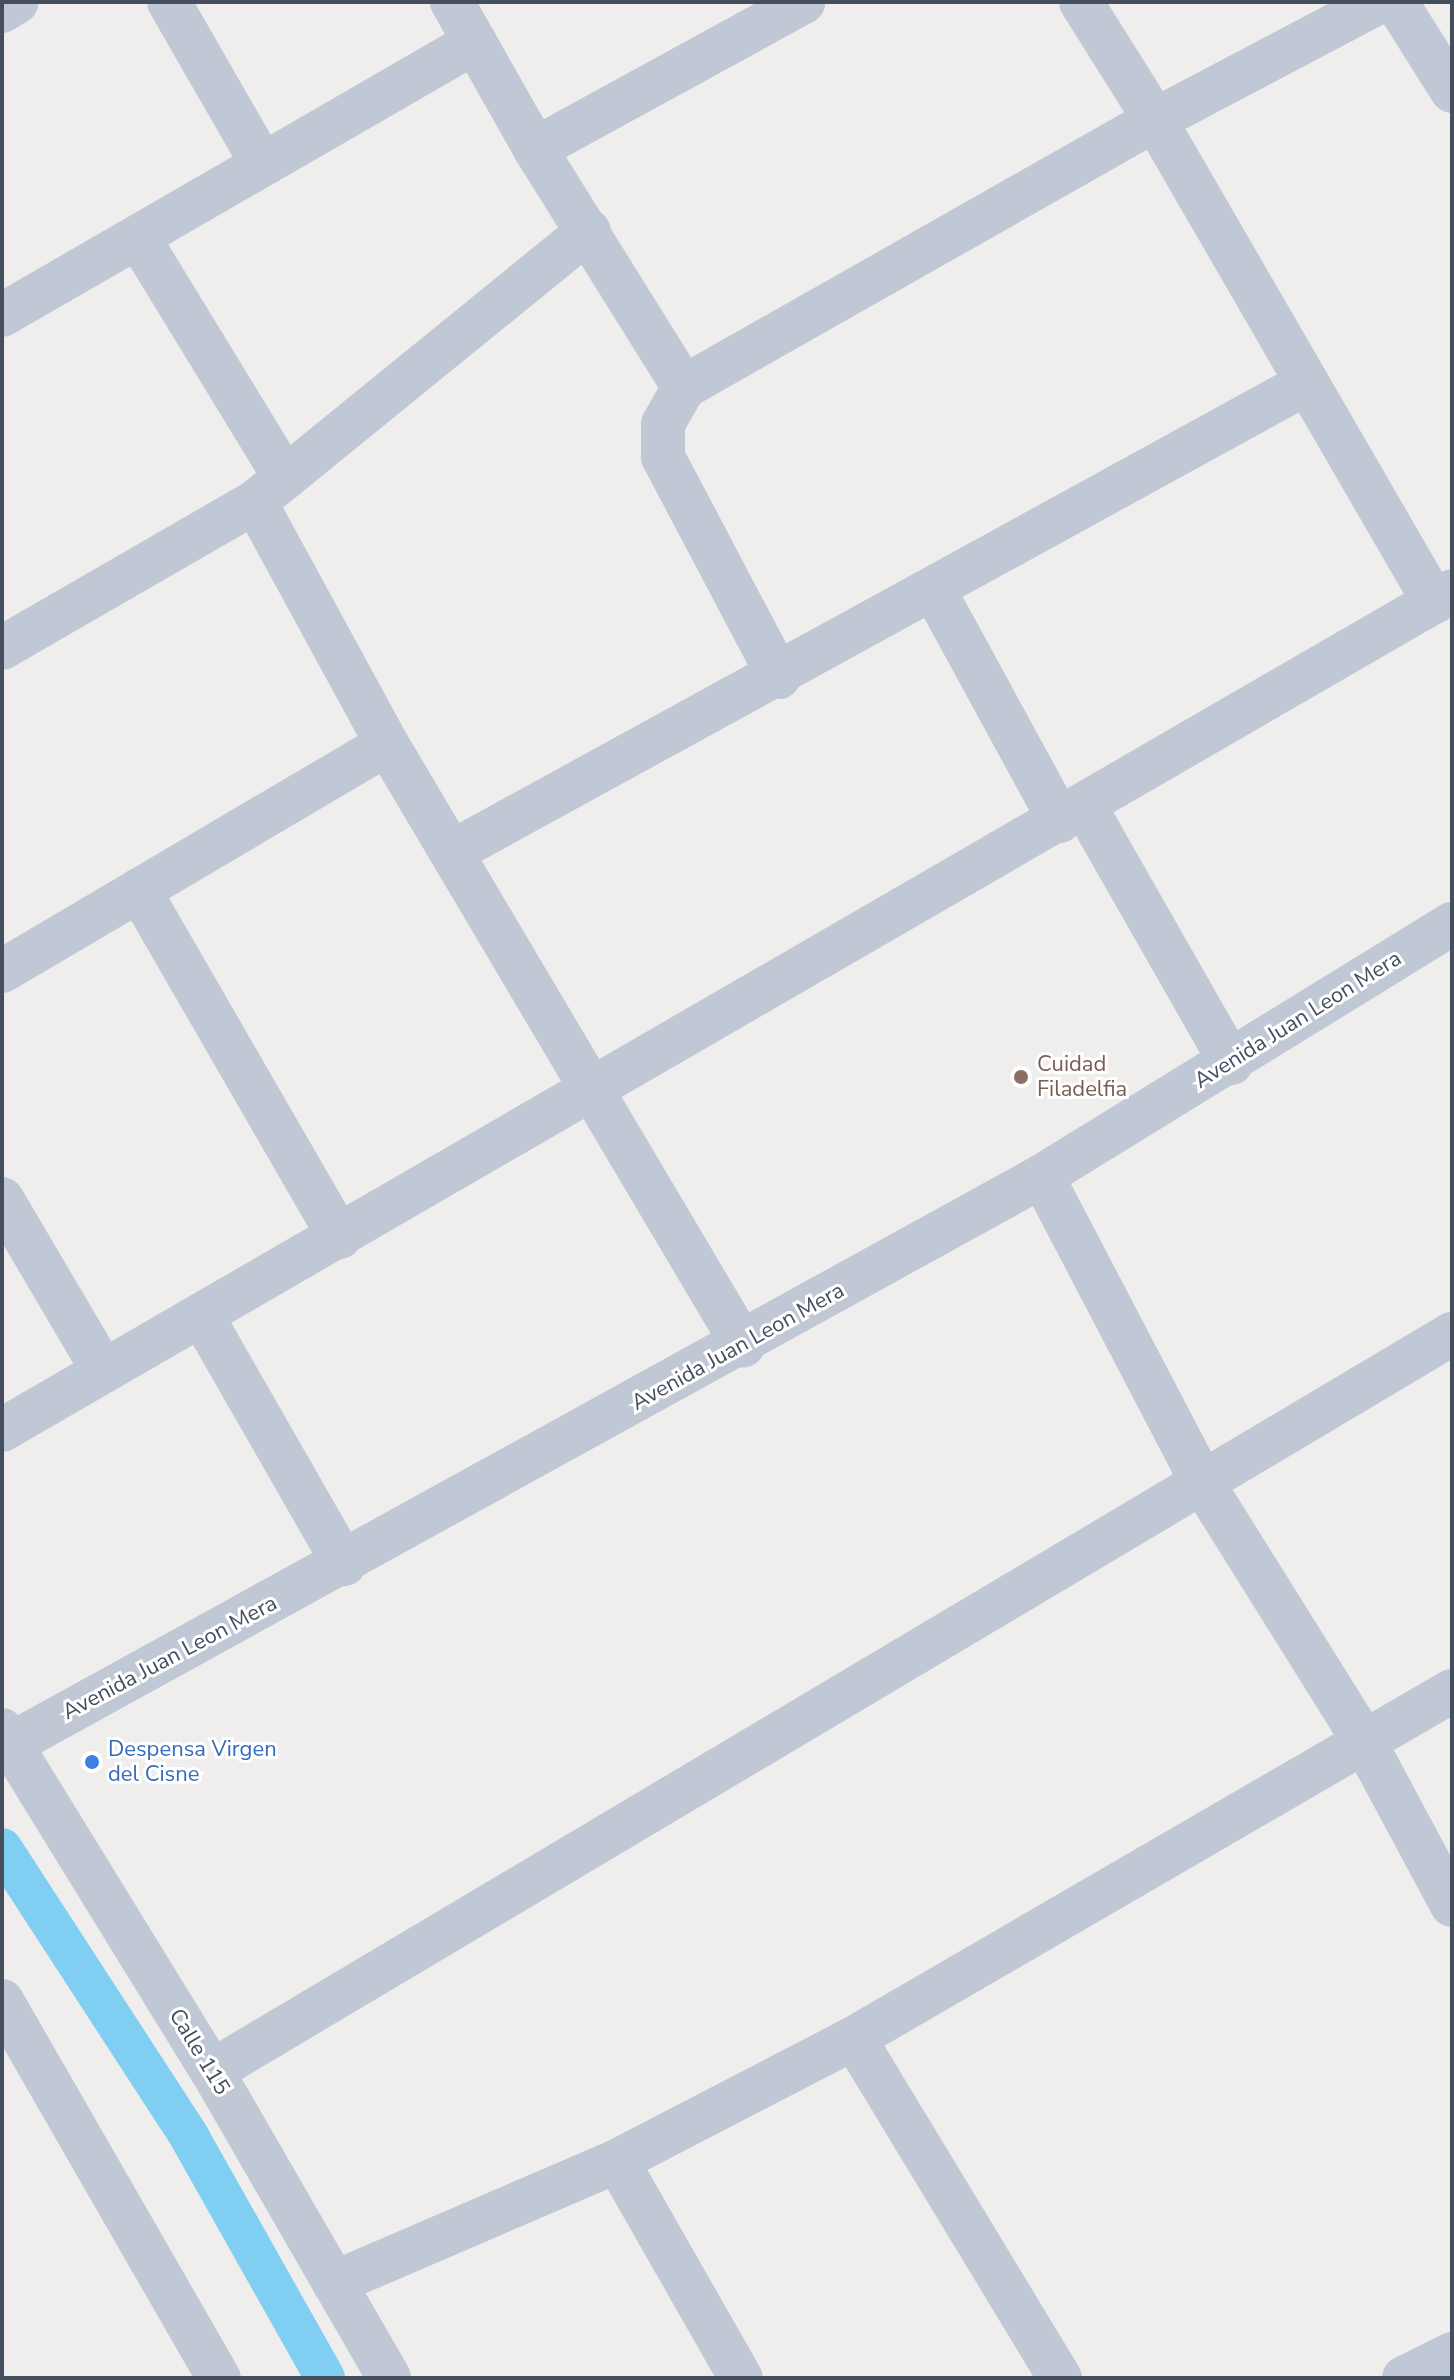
<!DOCTYPE html>
<html>
<head>
<meta charset="utf-8">
<style>
	body { margin:0 }
	#map { position:relative; width:1454px; height:2380px; overflow:hidden; background:#f0eded; font-family:"Nunito Sans",sans-serif }
	div>[style] { position:absolute }
	.canal>* { height:40px; margin:-20px; padding:0 20px; transform-origin:20px; border-radius:20px; background:#80cff3 }
	.minor>* { height:44px; margin:-22px; padding:0 22px; transform-origin:22px; border-radius:22px; background:#bfc8d4 }
	.dots>* { width:22px; height:22px; translate:-50% -50%; box-sizing:border-box; border:4px solid #fff; border-radius:50% }
	span { translate:-50% -50%; white-space:nowrap; text-align:center; line-height:1.15; -webkit-text-stroke:6px #fff; paint-order:stroke }
	.street-label { font-size:22px; color:#444e5c }
	.education-label { font-size:22px; color:#785e54 }
	.left { translate:0 -50%; text-align:left }
	.shop-label { font-size:22px; color:#366cbe }
	.frame { position:absolute; inset:0; border:4px solid #444e5c; pointer-events:none }
</style>
</head>
<body>
<div id="map">
	<div class="canal">
		<div style="left:2px;top:1848px;width:346px;rotate:57deg"></div>
		<div style="left:190px;top:2138px;width:275px;rotate:60.6deg"></div>
	</div>
	<div class="minor">
		<div style="left:169px;top:2px;width:185px;rotate:60.1deg"></div>
		<div style="left:452px;top:2px;width:169px;rotate:60.5deg"></div>
		<div style="left:535px;top:149px;width:281px;rotate:58deg"></div>
		<div style="left:1081px;top:2px;width:139px;rotate:57.9deg"></div>
		<div style="left:1155px;top:120px;width:557px;rotate:59.94deg"></div>
		<div style="left:1396px;top:2px;width:105px;rotate:57.8deg"></div>
		<div style="left:2px;top:11px;width:17px;rotate:-31deg"></div>
		<div style="left:535px;top:149px;width:306px;rotate:-28.7deg"></div>
		<div style="left:138px;top:237px;width:282px;rotate:58.6deg"></div>
		<div style="left:2px;top:315px;width:546px;rotate:-29.99deg"></div>
		<div style="left:255px;top:502px;width:276px;rotate:61.4deg"></div>
		<div style="left:387px;top:744px;width:699px;rotate:59.36deg"></div>
		<div style="left:934px;top:590px;width:263px;rotate:61.4deg"></div>
		<div style="left:2px;top:648px;width:292px;rotate:-30deg"></div>
		<div style="left:255px;top:502px;width:430px;rotate:-39.1deg"></div>
		<div style="left:779px;top:677px;width:249px;rotate:-117.8deg"></div>
		<div style="left:663px;top:457px;width:33px;rotate:-90deg"></div>
		<div style="left:663px;top:424px;width:43px;rotate:-60.4deg"></div>
		<div style="left:684px;top:387px;width:541px;rotate:-29.55deg"></div>
		<div style="left:1155px;top:120px;width:253px;rotate:-27.8deg"></div>
		<div style="left:1085px;top:807px;width:295px;rotate:60.3deg"></div>
		<div style="left:452px;top:852px;width:975px;rotate:-28.75deg"></div>
		<div style="left:139px;top:890px;width:401px;rotate:60deg"></div>
		<div style="left:2px;top:971px;width:447px;rotate:-30.5deg"></div>
		<div style="left:1042px;top:1176px;width:345px;rotate:62.4deg"></div>
		<div style="left:1202px;top:1482px;width:305px;rotate:58deg"></div>
		<div style="left:1364px;top:1741px;width:186px;rotate:61.8deg"></div>
		<div style="left:2px;top:1199px;width:197px;rotate:59.5deg"></div>
		<div style="left:202px;top:1316px;width:286px;rotate:60.2deg"></div>
		<div style="left:2px;top:1430px;width:1675px;rotate:-30.05deg"></div>
		<div style="left:2px;top:1730px;width:400px;rotate:58.4deg"></div>
		<div style="left:212px;top:2071px;width:354px;rotate:60deg"></div>
		<div style="left:2px;top:1749px;width:1187px;rotate:-28.85deg"></div>
		<div style="left:1042px;top:1176px;width:481px;rotate:-31.6deg"></div>
		<div style="left:2px;top:2001px;width:435px;rotate:60.1deg"></div>
		<div style="left:854px;top:2038px;width:398px;rotate:58.8deg"></div>
		<div style="left:212px;top:2071px;width:1442px;rotate:-30.73deg"></div>
		<div style="left:617px;top:2161px;width:250px;rotate:60.3deg"></div>
		<div style="left:334px;top:2283px;width:308px;rotate:-23.3deg"></div>
		<div style="left:617px;top:2161px;width:267px;rotate:-27.4deg"></div>
		<div style="left:854px;top:2038px;width:691px;rotate:-30.13deg"></div>
		<div style="left:1404px;top:2378px;width:54px;rotate:-26.6deg"></div>
	</div>
	<div class="dots">
		<div style="left:1021px;top:1077px;background:#8d6e63"></div>
		<div style="left:92px;top:1762px;background:#3f7fe0"></div>
	</div>
	<div class="street-label">
		<span style="left:1298px;top:1020px;rotate:-32deg">Avenida Juan Leon Mera</span>
		<span style="left:738px;top:1347px;rotate:-29deg">Avenida Juan Leon Mera</span>
		<span style="left:170px;top:1658px;rotate:-28deg">Avenida Juan Leon Mera</span>
		<span style="left:199px;top:2052px;rotate:59deg">Calle 115</span>
	</div>
	<div class="education-label">
		<span class="left" style="left:1037px;top:1077px">Cuidad<br>Filadelfia</span>
	</div>
	<div class="shop-label">
		<span class="left" style="left:108px;top:1762px">Despensa Virgen<br>del Cisne</span>
	</div>
	<div class="frame"></div>
</div>
</body>
</html>
